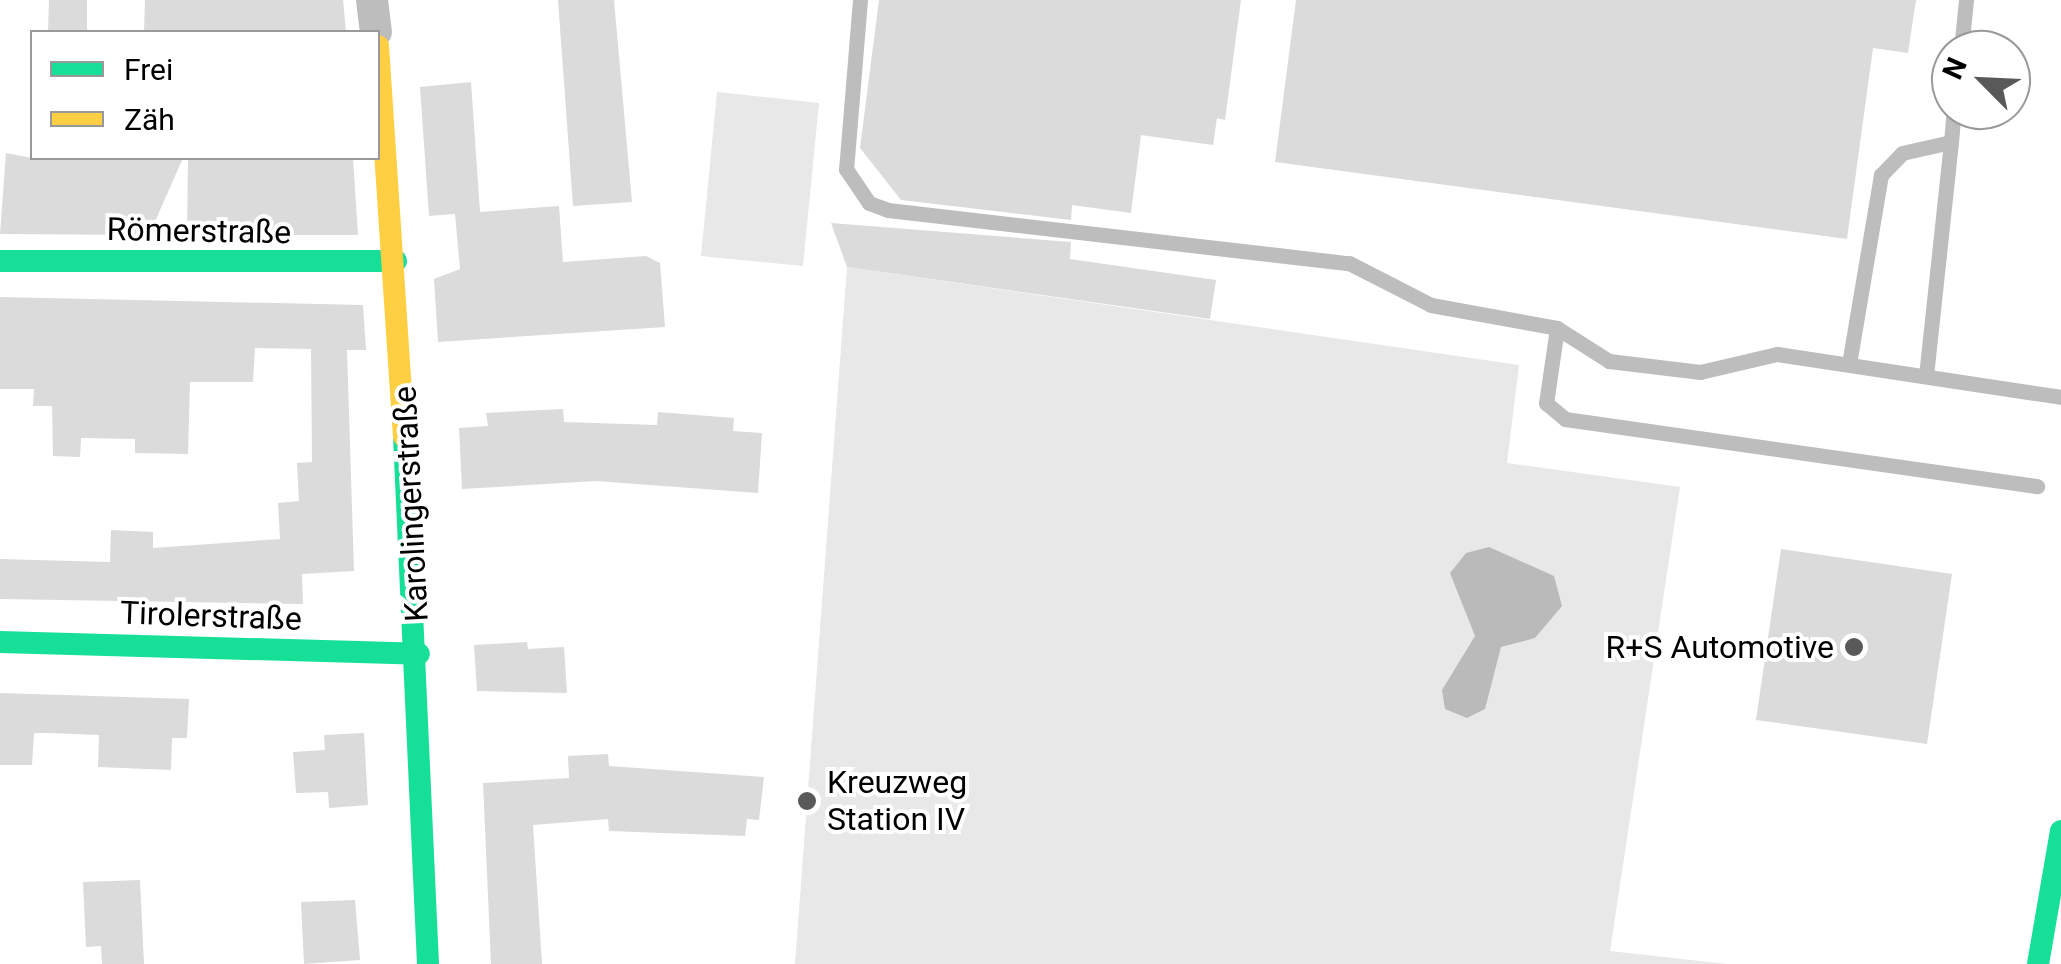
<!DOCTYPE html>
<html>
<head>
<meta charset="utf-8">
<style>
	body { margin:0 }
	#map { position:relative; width:2061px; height:964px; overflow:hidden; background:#fff; font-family:Roboto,sans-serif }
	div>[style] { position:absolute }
	.green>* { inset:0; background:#e8e8e8 }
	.water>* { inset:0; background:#bababa }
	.building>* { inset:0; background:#dbdbdb }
	.lane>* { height:15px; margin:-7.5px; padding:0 7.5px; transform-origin:7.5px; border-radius:7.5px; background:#bdbdbd }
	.street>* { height:32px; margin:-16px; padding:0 16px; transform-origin:16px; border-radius:16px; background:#bdbdbd }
	.fast>* { height:22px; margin:-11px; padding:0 11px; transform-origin:11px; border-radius:11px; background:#16e098 }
	.slow>* { height:22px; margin:-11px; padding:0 11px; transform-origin:11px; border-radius:11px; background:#ffcf43 }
	.dots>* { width:28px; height:28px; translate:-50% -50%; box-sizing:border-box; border:5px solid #fff; border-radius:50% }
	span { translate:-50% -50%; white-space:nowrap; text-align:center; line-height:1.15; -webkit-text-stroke:8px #fff; paint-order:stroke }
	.street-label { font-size:32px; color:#000 }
	.poi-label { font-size:32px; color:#000 }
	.right { translate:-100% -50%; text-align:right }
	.left { translate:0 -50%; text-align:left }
	.legend { position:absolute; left:30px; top:30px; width:350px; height:130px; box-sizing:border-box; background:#fff; border:2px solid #999; margin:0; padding:12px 18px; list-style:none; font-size:30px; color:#000 }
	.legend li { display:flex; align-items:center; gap:20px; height:50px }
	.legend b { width:50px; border:2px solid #999 }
	.north { position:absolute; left:1931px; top:30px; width:100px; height:100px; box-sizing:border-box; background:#fff; border:2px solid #999; border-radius:50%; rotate:294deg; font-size:28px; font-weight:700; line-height:40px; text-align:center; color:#000 }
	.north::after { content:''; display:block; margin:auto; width:35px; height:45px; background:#595959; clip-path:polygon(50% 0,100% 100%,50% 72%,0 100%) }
</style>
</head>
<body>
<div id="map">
	<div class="green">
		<div style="clip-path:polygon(717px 92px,819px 103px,803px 266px,701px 256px)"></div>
		<div style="clip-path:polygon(847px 267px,1519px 365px,1507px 463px,1680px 487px,1610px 951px,1727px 964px,795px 964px)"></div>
	</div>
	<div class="water">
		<div style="clip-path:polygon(1489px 547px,1554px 576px,1562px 606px,1535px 638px,1501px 647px,1485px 709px,1467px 718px,1445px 709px,1442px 690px,1475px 636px,1450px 573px,1466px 553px)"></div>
	</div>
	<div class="building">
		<div style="clip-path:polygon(49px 0,87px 0,87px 32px,48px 32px)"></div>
		<div style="clip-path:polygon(145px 0,343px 0,346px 32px,144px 32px)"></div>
		<div style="clip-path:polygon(558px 0,614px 0,632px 202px,573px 206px)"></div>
		<div style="clip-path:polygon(879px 0,1241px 0,1225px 120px,1217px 118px,1213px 145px,1141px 135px,1131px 213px,1072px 205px,1071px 220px,901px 200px,860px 148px)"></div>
		<div style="clip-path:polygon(1296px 0,1916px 0,1908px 53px,1873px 48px,1847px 239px,1275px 162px)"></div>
		<div style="clip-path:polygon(471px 82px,480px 212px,559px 206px,563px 262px,646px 256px,660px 263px,665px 327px,438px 342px,434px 279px,460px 269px,455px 214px,466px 213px,429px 216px,420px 87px)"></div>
		<div style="clip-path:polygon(6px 153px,32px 158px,183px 158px,149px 235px,0 234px)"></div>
		<div style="clip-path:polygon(188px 158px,353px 158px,358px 235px,187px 235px)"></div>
		<div style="clip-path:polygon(831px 223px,1071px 242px,1070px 259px,1216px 280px,1210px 319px,847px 267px)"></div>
		<div style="clip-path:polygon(0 297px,363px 305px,366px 350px,347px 350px,354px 571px,302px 574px,303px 604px,0 599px,0 559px,110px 562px,111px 530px,153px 532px,153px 548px,280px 539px,278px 503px,299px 501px,297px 463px,312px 462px,311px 349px,255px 348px,253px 382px,190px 382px,188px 454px,135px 453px,135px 439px,81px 438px,80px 457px,53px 456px,52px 406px,33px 406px,34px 389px,0 389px)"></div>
		<div style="clip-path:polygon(563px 409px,564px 422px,657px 425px,658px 412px,734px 418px,733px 431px,762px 433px,758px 493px,596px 481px,462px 489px,459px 428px,488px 426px,486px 413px)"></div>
		<div style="clip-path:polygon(1781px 549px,1952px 574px,1927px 744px,1756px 720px)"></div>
		<div style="clip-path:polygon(527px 642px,528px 649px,564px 647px,567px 693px,477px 691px,474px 645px)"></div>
		<div style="clip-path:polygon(0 693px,189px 699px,187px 738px,172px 738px,171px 770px,98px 767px,99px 735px,49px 733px,34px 733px,32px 765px,0 765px)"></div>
		<div style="clip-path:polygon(364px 733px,368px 805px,329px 808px,328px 792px,296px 793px,293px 752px,325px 750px,324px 735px)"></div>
		<div style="clip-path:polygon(608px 754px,609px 766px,764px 777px,759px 820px,747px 819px,745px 836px,609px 831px,608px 819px,533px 825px,542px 964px,491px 964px,483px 783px,569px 778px,568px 756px)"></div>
		<div style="clip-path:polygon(140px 880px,144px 964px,102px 964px,101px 946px,86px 947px,83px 882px)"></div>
		<div style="clip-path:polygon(355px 900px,360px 960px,304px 964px,301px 902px)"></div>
	</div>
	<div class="lane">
		<div style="left:860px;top:0;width:170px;rotate:94.7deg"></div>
		<div style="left:846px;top:169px;width:41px;rotate:55.9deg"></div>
		<div style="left:869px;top:203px;width:20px;rotate:20deg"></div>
		<div style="left:888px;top:210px;width:464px;rotate:6.6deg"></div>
		<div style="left:1349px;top:263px;width:92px;rotate:27.1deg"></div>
		<div style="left:1431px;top:305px;width:128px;rotate:10.3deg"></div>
		<div style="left:1557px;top:328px;width:62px;rotate:32.4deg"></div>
		<div style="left:1609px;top:361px;width:92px;rotate:6.9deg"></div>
		<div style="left:1700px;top:372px;width:79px;rotate:-13.2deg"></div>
		<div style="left:1777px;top:354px;width:287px;rotate:8.6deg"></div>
		<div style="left:1961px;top:50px;width:50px;rotate:-84.3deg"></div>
		<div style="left:1951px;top:142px;width:32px;rotate:-85deg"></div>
		<div style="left:1557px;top:328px;width:76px;rotate:98.3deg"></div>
		<div style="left:1546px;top:403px;width:25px;rotate:40deg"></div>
		<div style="left:1565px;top:419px;width:477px;rotate:8.1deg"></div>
		<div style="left:1849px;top:364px;width:192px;rotate:-80.4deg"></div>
		<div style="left:1881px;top:175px;width:30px;rotate:-46deg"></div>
		<div style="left:1902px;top:153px;width:50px;rotate:-12.7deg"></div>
		<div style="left:1951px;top:142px;width:235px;rotate:96.1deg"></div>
	</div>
	<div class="street">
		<div style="left:372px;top:0;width:32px;rotate:83deg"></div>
	</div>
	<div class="fast">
		<div style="left:0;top:261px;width:396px"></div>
		<div style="left:404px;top:436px;width:529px;rotate:87.4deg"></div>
		<div style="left:0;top:642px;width:419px;rotate:1.6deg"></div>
		<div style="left:2038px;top:964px;width:135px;rotate:-80.2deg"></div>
	</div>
	<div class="slow">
		<div style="left:378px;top:46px;width:391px;rotate:86.2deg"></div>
	</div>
	<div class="dots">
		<div style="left:1854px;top:647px;background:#595959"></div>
		<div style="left:807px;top:801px;background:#595959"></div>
	</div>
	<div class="street-label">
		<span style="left:199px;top:231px;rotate:1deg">Römerstraße</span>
		<span style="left:411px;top:504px;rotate:-93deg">Karolingerstraße</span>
		<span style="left:211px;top:616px;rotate:2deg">Tirolerstraße</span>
	</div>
	<div class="poi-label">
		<span class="right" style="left:1834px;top:647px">R+S Automotive</span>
		<span class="left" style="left:827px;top:801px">Kreuzweg<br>Station IV</span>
	</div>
	<ul class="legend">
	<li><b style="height:12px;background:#16e098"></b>Frei</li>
	<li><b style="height:12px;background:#ffcf43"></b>Zäh</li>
	</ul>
	<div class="north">N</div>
</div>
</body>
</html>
